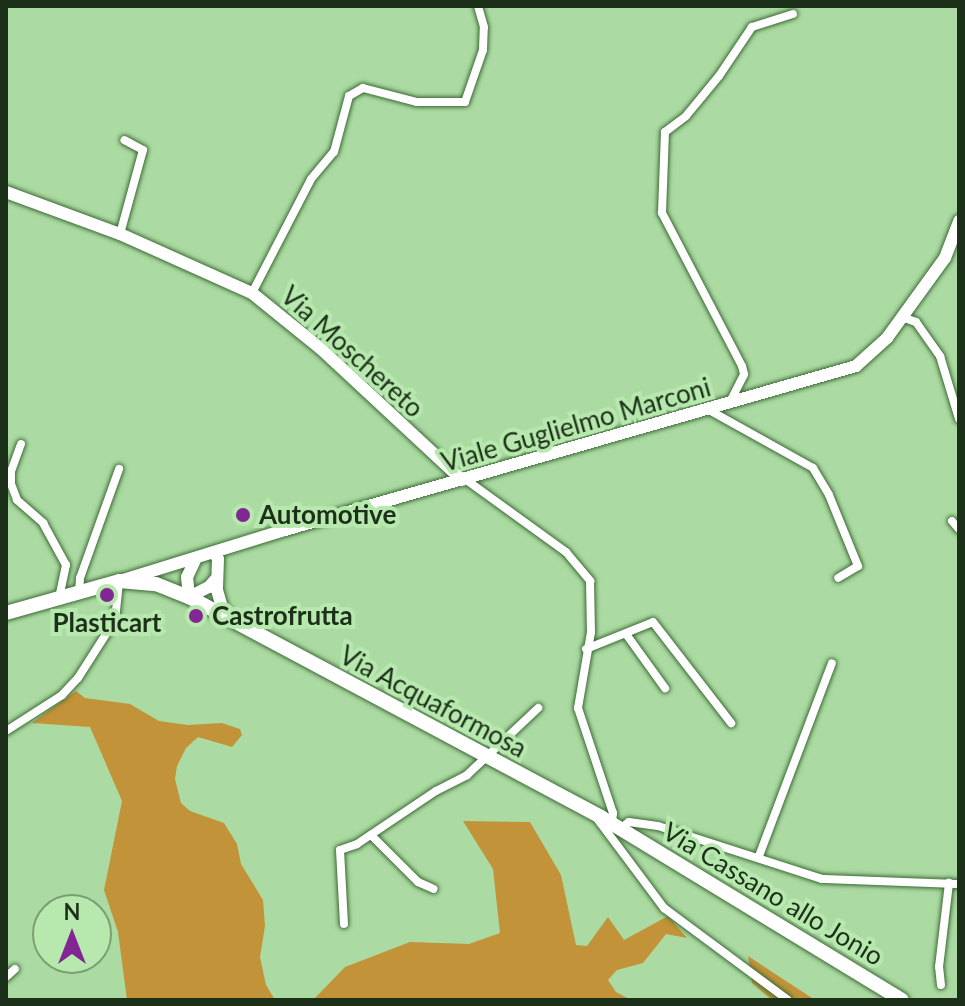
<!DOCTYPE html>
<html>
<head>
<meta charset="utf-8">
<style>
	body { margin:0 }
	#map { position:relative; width:965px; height:1006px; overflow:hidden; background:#abdba2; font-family:Lato,sans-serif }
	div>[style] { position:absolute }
	.green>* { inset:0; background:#c29338 }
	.roads { filter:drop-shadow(0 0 2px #3d6a36) drop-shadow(0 0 2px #3d6a36) }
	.street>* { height:8px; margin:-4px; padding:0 4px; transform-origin:4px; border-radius:4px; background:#fff }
	.secondary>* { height:12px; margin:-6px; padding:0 6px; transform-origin:6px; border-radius:6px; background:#fff }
	.primary>* { height:14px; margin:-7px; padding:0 7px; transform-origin:7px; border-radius:7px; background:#fff }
	.dots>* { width:22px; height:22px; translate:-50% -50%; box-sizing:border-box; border:4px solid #b7e9ae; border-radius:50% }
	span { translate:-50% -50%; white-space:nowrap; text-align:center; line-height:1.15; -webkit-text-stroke:8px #b7e9ae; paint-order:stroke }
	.street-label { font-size:26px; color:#1c2f19 }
	.poi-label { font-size:26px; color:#1c2f19; font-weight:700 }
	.left { translate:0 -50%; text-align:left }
	.frame { position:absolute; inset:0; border:8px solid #1c2f19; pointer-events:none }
	.north { position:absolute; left:32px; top:894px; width:80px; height:80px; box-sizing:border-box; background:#b7e9ae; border:2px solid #799f72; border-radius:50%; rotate:0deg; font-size:22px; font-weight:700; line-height:32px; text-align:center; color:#1c2f19 }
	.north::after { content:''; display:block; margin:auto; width:28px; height:36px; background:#812693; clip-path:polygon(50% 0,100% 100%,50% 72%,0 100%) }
</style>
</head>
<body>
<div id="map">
	<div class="green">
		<div style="clip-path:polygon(76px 691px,85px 698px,130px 704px,159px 721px,188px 725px,222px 723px,240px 729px,242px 735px,232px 747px,198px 737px,186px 748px,177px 766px,175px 779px,181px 803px,190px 811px,224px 823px,237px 844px,241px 864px,263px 900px,265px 926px,260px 957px,266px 985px,275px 1000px,127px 1000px,118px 932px,104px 890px,122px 801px,90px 727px,32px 723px)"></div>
		<div style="clip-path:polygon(463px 821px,530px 822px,561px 875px,576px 945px,587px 946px,608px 917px,624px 940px,668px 916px,687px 938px,666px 934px,643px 963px,617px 970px,608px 980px,616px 992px,631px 1000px,313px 1000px,345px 967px,410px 942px,469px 944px,500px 933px,493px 869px)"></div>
		<div style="clip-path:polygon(748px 956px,815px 1000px,772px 1000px,752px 983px)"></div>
	</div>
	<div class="roads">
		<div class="street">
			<div style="left:120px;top:234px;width:87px;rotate:-74.7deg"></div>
			<div style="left:143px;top:150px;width:21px;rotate:-152deg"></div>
			<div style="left:252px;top:293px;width:128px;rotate:-62.6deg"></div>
			<div style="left:311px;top:179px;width:35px;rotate:-50deg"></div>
			<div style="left:334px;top:152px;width:58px;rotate:-75deg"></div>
			<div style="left:349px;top:96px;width:16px;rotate:-30deg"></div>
			<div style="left:363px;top:88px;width:56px;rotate:14.5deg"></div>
			<div style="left:417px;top:102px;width:48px"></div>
			<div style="left:465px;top:102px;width:55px;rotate:-70.9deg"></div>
			<div style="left:483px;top:50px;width:23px;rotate:-88deg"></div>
			<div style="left:484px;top:27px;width:22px;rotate:-106deg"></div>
			<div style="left:902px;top:317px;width:15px;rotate:20deg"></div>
			<div style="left:916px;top:322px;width:42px;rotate:54.8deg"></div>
			<div style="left:940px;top:356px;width:66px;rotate:73.2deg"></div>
			<div style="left:730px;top:402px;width:31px;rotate:-63deg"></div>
			<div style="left:744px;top:374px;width:8px;rotate:-104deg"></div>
			<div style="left:742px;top:366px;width:173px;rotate:-117.6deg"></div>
			<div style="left:662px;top:213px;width:81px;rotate:-87.9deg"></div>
			<div style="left:665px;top:132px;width:26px;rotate:-37deg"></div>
			<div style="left:686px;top:116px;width:52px;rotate:-50.5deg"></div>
			<div style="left:719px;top:76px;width:59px;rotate:-56deg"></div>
			<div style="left:752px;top:27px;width:43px;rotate:-17.6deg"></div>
			<div style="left:709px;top:410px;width:119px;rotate:29.1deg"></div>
			<div style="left:813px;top:468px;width:31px;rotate:59deg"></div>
			<div style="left:829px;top:495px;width:77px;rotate:67.8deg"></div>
			<div style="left:858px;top:566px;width:23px;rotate:149deg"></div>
			<div style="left:21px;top:444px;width:29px;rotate:110deg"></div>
			<div style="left:11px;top:471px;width:13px;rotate:90deg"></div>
			<div style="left:11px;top:484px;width:17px;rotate:69deg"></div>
			<div style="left:17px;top:500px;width:35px;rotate:41deg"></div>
			<div style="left:43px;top:523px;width:48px;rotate:61.3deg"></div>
			<div style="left:66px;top:565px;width:35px;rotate:102deg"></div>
			<div style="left:465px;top:479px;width:125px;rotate:35.9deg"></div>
			<div style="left:566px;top:552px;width:38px;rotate:50deg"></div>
			<div style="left:590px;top:581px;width:51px;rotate:88.9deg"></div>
			<div style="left:591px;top:632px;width:77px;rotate:99.7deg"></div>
			<div style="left:578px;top:708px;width:111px;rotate:71.6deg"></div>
			<div style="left:613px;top:813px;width:10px;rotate:96deg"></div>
			<div style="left:952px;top:521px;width:11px;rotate:49deg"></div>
			<div style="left:79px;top:593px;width:15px;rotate:-86deg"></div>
			<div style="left:80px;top:578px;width:116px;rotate:-70.3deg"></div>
			<div style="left:626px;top:634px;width:67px;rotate:54.2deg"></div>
			<div style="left:586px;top:649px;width:72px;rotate:-21.9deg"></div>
			<div style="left:653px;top:622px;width:128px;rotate:52.3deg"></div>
			<div style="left:6px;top:731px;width:67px;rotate:-32.7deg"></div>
			<div style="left:62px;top:695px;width:23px;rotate:-47deg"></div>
			<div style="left:78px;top:678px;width:69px;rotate:-57.5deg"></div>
			<div style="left:115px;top:620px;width:39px;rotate:-84deg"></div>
			<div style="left:596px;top:817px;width:114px;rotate:53.2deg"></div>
			<div style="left:664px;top:908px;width:154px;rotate:36.6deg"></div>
			<div style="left:620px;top:829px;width:11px;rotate:-38deg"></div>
			<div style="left:629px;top:822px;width:29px;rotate:8deg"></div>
			<div style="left:658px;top:826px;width:172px;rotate:17.9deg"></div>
			<div style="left:822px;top:879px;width:137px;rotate:2.1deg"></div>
			<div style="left:371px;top:835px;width:66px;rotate:45deg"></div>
			<div style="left:418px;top:882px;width:17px;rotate:24deg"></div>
			<div style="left:759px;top:856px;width:206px;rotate:-69.3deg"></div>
			<div style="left:344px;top:924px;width:74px;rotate:-93.1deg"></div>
			<div style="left:340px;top:850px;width:18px;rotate:-19deg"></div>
			<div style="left:357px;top:844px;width:95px;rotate:-33.9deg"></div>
			<div style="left:436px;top:791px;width:35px;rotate:-27deg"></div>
			<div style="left:467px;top:775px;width:98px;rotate:-43.3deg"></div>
			<div style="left:6px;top:977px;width:12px;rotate:-42deg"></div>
			<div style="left:941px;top:985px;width:18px;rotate:-96deg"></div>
			<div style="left:939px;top:967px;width:85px;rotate:-83.2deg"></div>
		</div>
		<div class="secondary">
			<div style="left:6px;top:192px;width:121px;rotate:20.2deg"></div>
			<div style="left:120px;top:234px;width:145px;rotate:24.1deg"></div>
			<div style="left:252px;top:293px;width:87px;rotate:39deg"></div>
			<div style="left:320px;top:348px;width:194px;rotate:42.9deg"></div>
			<div style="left:214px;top:552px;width:8px;rotate:60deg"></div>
			<div style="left:218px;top:559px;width:31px;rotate:92deg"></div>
			<div style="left:217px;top:590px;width:18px;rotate:74deg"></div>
			<div style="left:222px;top:607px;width:16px;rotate:50deg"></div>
			<div style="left:196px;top:558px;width:21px;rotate:115deg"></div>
			<div style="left:187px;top:577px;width:20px;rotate:84deg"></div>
			<div style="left:189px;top:597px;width:22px;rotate:-27deg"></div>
			<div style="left:209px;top:587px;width:9px;rotate:-49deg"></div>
			<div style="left:123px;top:580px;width:170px;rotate:-17.2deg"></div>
			<div style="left:285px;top:530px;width:594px;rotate:-16.02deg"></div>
			<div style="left:856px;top:366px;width:42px;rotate:-42.1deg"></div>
			<div style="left:887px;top:338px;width:99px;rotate:-54.1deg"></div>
			<div style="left:945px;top:258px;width:40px;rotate:-69deg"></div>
		</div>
		<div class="primary">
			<div style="left:6px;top:613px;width:117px;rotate:-15.8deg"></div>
			<div style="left:119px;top:581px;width:37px;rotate:5deg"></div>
			<div style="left:156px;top:584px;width:35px;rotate:22deg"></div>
			<div style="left:189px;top:597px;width:467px;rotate:28.1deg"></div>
			<div style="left:601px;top:817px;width:352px;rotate:31.3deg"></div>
		</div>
	</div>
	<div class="dots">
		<div style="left:243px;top:515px;background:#812693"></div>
		<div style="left:107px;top:595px;background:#812693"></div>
		<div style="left:196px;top:616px;background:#812693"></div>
	</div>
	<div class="street-label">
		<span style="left:352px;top:352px;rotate:42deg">Via Moschereto</span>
		<span style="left:576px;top:425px;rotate:-16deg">Viale Guglielmo Marconi</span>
		<span style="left:433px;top:702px;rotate:28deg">Via Acquaformosa</span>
		<span style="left:773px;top:894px;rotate:31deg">Via Cassano allo Jonio</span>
	</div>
	<div class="poi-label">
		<span class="left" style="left:259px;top:515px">Automotive</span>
		<span class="left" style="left:212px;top:616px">Castrofrutta</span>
		<span style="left:107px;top:623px">Plasticart</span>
	</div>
	<div class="frame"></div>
	<div class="north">N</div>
</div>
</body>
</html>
